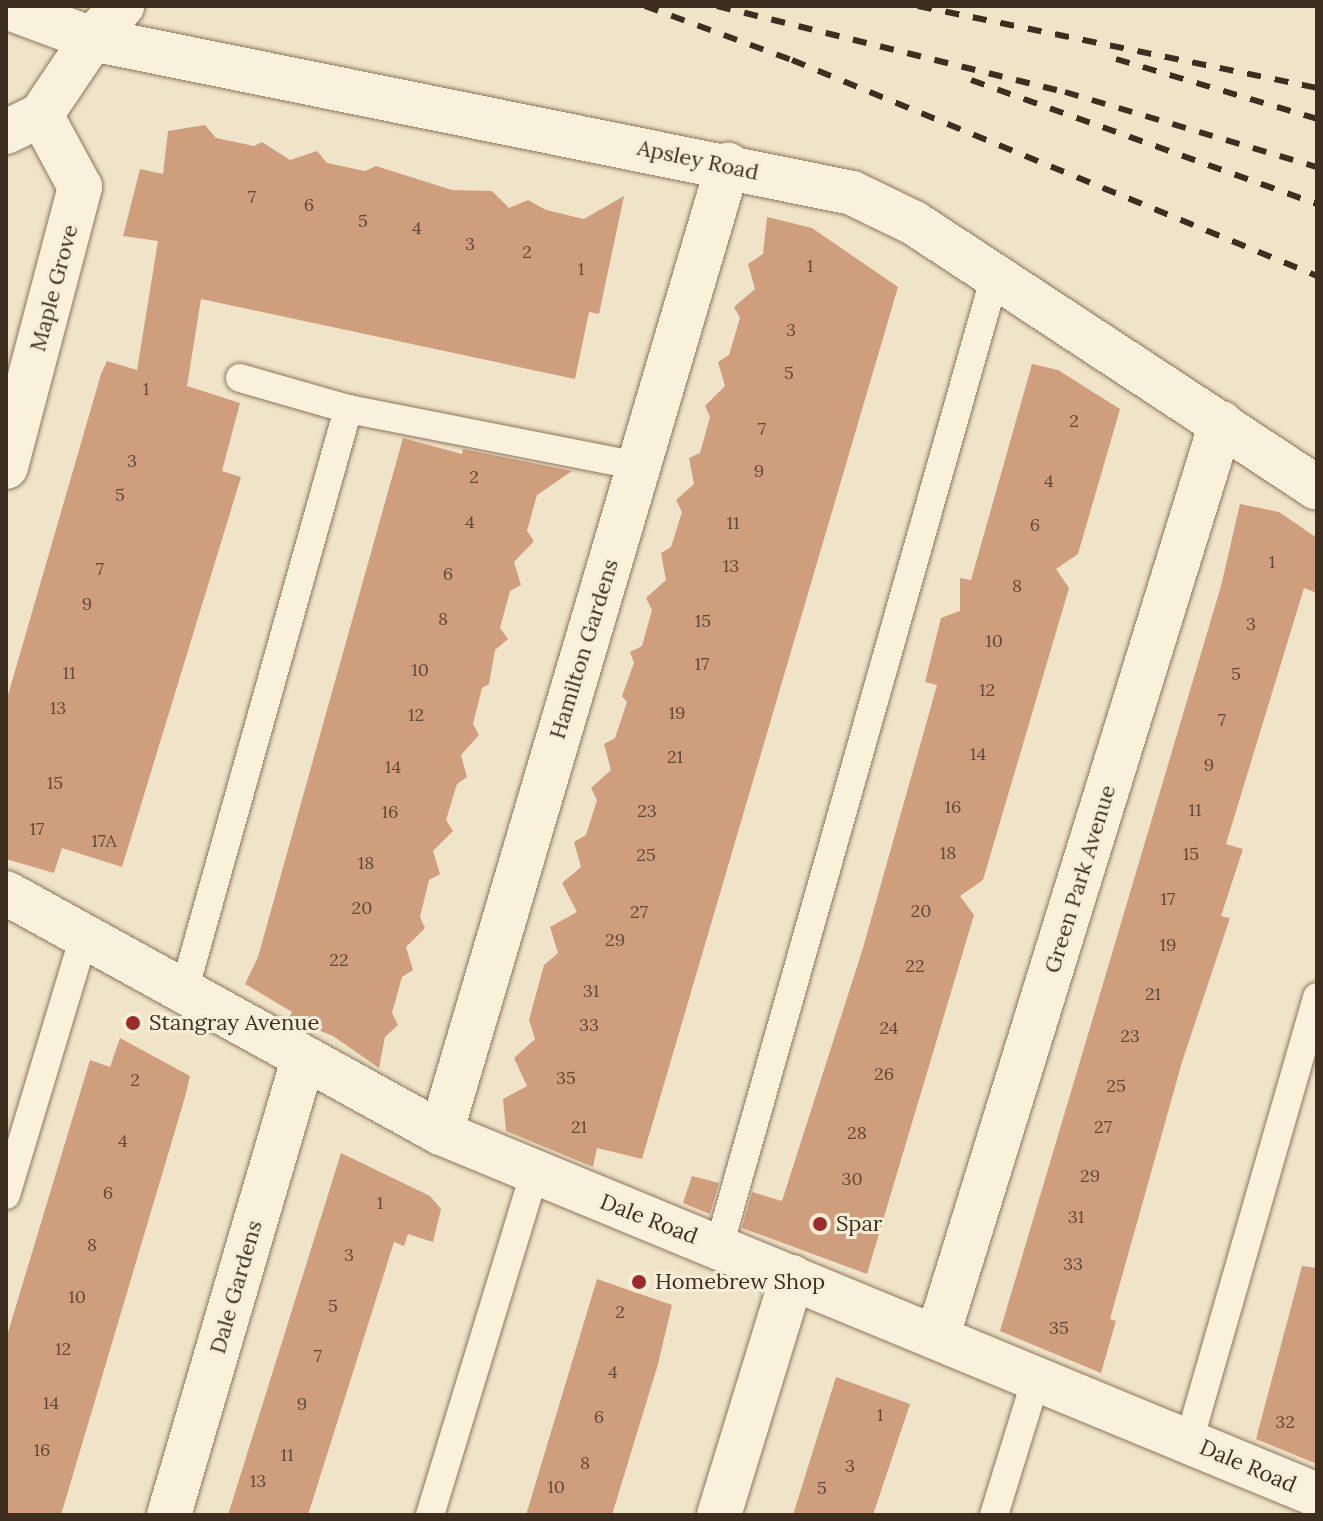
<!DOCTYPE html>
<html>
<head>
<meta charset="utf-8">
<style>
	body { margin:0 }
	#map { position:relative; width:1323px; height:1521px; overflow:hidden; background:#f0e4c8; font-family:Lora,serif }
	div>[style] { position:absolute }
	.building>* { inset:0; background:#cf9f7d }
	.roads { filter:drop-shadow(0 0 2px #8d765c) drop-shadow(0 0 2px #8d765c) }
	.lane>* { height:28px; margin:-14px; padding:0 14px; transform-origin:14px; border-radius:14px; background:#faf1dc }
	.street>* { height:44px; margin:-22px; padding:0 22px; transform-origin:22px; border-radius:22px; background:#faf1dc }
	.rail>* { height:6px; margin-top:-3px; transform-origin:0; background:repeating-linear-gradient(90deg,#3d2e20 0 14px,transparent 0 28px) }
	.dots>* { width:22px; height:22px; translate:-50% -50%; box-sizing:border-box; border:4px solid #f7eed8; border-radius:50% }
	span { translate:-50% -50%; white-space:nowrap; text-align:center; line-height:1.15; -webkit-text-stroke:6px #f7eed8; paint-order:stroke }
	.number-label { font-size:18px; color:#624a37 }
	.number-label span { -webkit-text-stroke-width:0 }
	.street-label { font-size:22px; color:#3d2e20 }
	.poi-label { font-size:22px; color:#3d2e20 }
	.left { translate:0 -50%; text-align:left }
	.frame { position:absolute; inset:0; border:8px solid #3d2e20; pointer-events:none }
</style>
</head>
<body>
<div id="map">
	<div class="building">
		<div style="clip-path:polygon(205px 125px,216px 138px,254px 146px,262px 142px,290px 160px,317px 151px,327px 163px,365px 171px,376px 166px,452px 190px,492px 191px,509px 208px,528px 200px,546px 210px,584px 219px,624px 196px,599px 314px,589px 312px,575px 379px,201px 299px,187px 386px,240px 403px,222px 471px,241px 477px,122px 867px,62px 848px,54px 873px,6px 859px,6px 702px,101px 374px,107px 361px,137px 370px,158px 241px,123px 236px,140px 169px,163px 174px,168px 131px)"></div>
		<div style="clip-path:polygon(767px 217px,812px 228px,898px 287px,642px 1159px,597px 1148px,593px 1167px,506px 1131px,503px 1099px,527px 1086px,514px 1058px,535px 1039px,529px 1020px,544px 965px,558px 953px,550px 927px,577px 912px,562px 883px,581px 867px,574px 842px,586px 835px,597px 800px,591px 788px,611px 770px,604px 744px,615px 738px,627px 702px,622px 696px,634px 663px,630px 652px,642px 646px,652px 610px,646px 598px,666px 580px,661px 553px,671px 547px,682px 512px,676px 500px,694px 484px,689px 458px,700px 453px,710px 417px,705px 406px,725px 386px,718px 362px,729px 355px,740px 318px,734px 307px,755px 289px,748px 264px,763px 254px)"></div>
		<div style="clip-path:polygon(1032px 364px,1058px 370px,1120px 409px,1078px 554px,1056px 569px,1069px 588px,983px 880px,960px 896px,974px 915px,867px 1274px,742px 1228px,752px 1192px,782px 1201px,863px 948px,937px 685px,925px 682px,941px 618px,960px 611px,960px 578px,971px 580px)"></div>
		<div style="clip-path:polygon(403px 438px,462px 454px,463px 449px,572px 471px,537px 495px,527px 531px,534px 541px,514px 562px,521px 585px,510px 591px,500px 628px,508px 639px,495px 650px,489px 684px,482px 688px,473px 724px,479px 735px,461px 755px,467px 777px,457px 784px,446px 820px,453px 831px,433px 851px,440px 874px,429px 880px,420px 917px,425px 928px,406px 947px,413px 970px,402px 977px,392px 1013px,398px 1025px,385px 1037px,379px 1068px,333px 1036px,289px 1018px,292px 1012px,245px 984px,258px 957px)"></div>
		<div style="clip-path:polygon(1240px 504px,1279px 512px,1317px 538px,1317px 593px,1304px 588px,1226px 844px,1243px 849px,1221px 916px,1230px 918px,1182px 1062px,1110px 1319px,1116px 1321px,1101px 1373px,1000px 1331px,1221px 586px)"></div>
		<div style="clip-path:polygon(120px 1038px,190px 1076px,185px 1097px,61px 1515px,6px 1515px,6px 1339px,90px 1060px,110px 1067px)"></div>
		<div style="clip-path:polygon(341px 1153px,430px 1196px,441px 1209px,433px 1242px,408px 1234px,404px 1246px,394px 1242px,308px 1515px,228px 1515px)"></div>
		<div style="clip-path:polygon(692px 1176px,719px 1183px,710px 1214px,683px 1203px)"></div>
		<div style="clip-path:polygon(1302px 1266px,1317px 1268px,1317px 1464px,1256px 1439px)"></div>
		<div style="clip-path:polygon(597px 1279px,672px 1305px,658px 1364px,612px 1515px,526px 1515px)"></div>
		<div style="clip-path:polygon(836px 1377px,910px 1404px,873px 1515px,793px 1515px)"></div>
	</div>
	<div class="roads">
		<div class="lane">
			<div style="left:240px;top:378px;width:112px;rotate:16deg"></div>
			<div style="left:348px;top:409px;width:297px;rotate:11.1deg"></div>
			<div style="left:184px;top:991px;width:605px;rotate:-74.26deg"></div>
			<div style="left:6px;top:1195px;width:270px;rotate:-73.2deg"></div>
			<div style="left:719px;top:1246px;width:1009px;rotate:-74.12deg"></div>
			<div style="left:1189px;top:1441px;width:462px;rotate:-73.9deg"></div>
			<div style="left:430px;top:1515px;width:357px;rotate:-73deg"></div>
			<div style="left:994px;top:1515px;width:142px;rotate:-72.8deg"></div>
		</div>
		<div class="street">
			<div style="left:6px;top:7px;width:92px;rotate:20.4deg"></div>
			<div style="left:92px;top:39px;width:775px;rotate:11.45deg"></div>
			<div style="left:852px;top:193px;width:69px;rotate:25.8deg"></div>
			<div style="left:914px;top:223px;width:482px;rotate:33.3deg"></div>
			<div style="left:6px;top:132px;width:39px;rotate:-26deg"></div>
			<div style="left:41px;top:115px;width:92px;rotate:-56.1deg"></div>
			<div style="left:92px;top:39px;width:45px;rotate:-47.7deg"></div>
			<div style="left:6px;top:467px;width:290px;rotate:-75.2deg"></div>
			<div style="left:80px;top:187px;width:82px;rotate:-118.4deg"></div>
			<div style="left:6px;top:893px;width:497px;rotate:28.9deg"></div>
			<div style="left:441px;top:1133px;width:948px;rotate:22.45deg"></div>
			<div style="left:441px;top:1133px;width:1010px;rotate:-73.49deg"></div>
			<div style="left:938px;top:1335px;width:955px;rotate:-72.76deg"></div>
			<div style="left:169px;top:1515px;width:475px;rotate:-73.6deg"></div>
			<div style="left:719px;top:1515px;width:249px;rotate:-72.9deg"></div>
		</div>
	</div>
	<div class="rail">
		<div style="left:645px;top:6px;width:157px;rotate:20.2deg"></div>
		<div style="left:792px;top:60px;width:568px;rotate:22.36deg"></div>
		<div style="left:717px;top:6px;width:358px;rotate:13.9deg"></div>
		<div style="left:1065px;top:92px;width:263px;rotate:16.6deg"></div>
		<div style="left:918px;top:6px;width:407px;rotate:11.6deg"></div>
		<div style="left:1116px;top:59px;width:210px;rotate:16.6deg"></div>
		<div style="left:971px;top:80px;width:368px;rotate:19.7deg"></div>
	</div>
	<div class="dots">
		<div style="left:133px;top:1023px;background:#9e2a2b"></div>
		<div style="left:820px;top:1224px;background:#9e2a2b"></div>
		<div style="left:639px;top:1282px;background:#9e2a2b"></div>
	</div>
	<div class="number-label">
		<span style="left:252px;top:197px">7</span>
		<span style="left:309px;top:205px">6</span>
		<span style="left:363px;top:221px">5</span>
		<span style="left:417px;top:228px">4</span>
		<span style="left:470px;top:244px">3</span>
		<span style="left:527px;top:252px">2</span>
		<span style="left:810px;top:266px">1</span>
		<span style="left:581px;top:269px">1</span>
		<span style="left:791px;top:330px">3</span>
		<span style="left:789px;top:373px">5</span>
		<span style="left:146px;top:389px">1</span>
		<span style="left:1074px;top:421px">2</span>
		<span style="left:762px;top:429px">7</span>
		<span style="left:132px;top:461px">3</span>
		<span style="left:759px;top:471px">9</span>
		<span style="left:474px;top:477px">2</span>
		<span style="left:1049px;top:481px">4</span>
		<span style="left:120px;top:495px">5</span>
		<span style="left:470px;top:522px">4</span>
		<span style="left:733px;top:523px">11</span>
		<span style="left:1035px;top:525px">6</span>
		<span style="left:1272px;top:562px">1</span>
		<span style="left:731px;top:566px">13</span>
		<span style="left:100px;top:569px">7</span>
		<span style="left:448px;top:574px">6</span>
		<span style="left:1017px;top:586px">8</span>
		<span style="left:87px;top:604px">9</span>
		<span style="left:443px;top:619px">8</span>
		<span style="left:703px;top:621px">15</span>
		<span style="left:1251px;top:624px">3</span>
		<span style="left:994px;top:641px">10</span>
		<span style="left:702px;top:664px">17</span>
		<span style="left:420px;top:670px">10</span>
		<span style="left:69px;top:673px">11</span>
		<span style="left:1236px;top:674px">5</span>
		<span style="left:987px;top:690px">12</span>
		<span style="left:58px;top:708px">13</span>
		<span style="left:677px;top:713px">19</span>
		<span style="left:416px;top:715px">12</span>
		<span style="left:1222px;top:720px">7</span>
		<span style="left:978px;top:754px">14</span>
		<span style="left:675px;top:757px">21</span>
		<span style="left:1209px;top:765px">9</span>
		<span style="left:393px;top:767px">14</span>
		<span style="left:55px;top:783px">15</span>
		<span style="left:953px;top:807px">16</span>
		<span style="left:1195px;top:810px">11</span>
		<span style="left:647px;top:811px">23</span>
		<span style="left:390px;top:812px">16</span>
		<span style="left:37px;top:829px">17</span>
		<span style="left:104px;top:841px">17A</span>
		<span style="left:948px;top:853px">18</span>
		<span style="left:1191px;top:854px">15</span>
		<span style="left:646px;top:855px">25</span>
		<span style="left:366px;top:863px">18</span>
		<span style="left:1168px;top:899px">17</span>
		<span style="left:362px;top:908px">20</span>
		<span style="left:921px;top:911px">20</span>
		<span style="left:639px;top:912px">27</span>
		<span style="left:615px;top:940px">29</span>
		<span style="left:1168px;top:945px">19</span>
		<span style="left:339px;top:960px">22</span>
		<span style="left:915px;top:966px">22</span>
		<span style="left:591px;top:991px">31</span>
		<span style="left:1153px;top:994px">21</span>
		<span style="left:589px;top:1025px">33</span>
		<span style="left:889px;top:1028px">24</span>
		<span style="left:1130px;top:1036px">23</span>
		<span style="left:884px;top:1074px">26</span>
		<span style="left:566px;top:1078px">35</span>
		<span style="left:135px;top:1080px">2</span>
		<span style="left:1116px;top:1086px">25</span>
		<span style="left:579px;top:1127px">21</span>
		<span style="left:1103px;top:1127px">27</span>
		<span style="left:857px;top:1133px">28</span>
		<span style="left:123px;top:1141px">4</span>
		<span style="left:1090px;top:1176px">29</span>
		<span style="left:852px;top:1179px">30</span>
		<span style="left:108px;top:1193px">6</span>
		<span style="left:380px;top:1203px">1</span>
		<span style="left:1076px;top:1217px">31</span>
		<span style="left:92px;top:1245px">8</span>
		<span style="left:349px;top:1255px">3</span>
		<span style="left:1073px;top:1264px">33</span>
		<span style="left:77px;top:1297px">10</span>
		<span style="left:333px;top:1306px">5</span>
		<span style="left:620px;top:1312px">2</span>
		<span style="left:1059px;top:1328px">35</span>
		<span style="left:63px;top:1349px">12</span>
		<span style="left:318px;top:1356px">7</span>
		<span style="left:613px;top:1372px">4</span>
		<span style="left:51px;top:1403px">14</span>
		<span style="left:302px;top:1404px">9</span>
		<span style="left:880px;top:1415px">1</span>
		<span style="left:599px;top:1417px">6</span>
		<span style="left:1285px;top:1422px">32</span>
		<span style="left:42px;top:1450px">16</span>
		<span style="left:287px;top:1455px">11</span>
		<span style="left:585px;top:1463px">8</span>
		<span style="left:850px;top:1466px">3</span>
		<span style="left:258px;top:1481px">13</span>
		<span style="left:556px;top:1487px">10</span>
		<span style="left:822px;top:1488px">5</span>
	</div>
	<div class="street-label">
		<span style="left:698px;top:160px;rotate:12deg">Apsley Road</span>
		<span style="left:54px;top:288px;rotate:-75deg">Maple Grove</span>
		<span style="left:584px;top:649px;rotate:-73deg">Hamilton Gardens</span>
		<span style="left:1080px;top:879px;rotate:-73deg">Green Park Avenue</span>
		<span style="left:649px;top:1219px;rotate:21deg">Dale Road</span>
		<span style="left:236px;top:1287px;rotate:-74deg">Dale Gardens</span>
		<span style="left:1248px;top:1466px;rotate:23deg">Dale Road</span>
	</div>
	<div class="poi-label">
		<span class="left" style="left:149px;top:1023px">Stangray Avenue</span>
		<span class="left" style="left:836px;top:1224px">Spar</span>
		<span class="left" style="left:655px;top:1282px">Homebrew Shop</span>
	</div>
	<div class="frame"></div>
</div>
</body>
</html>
